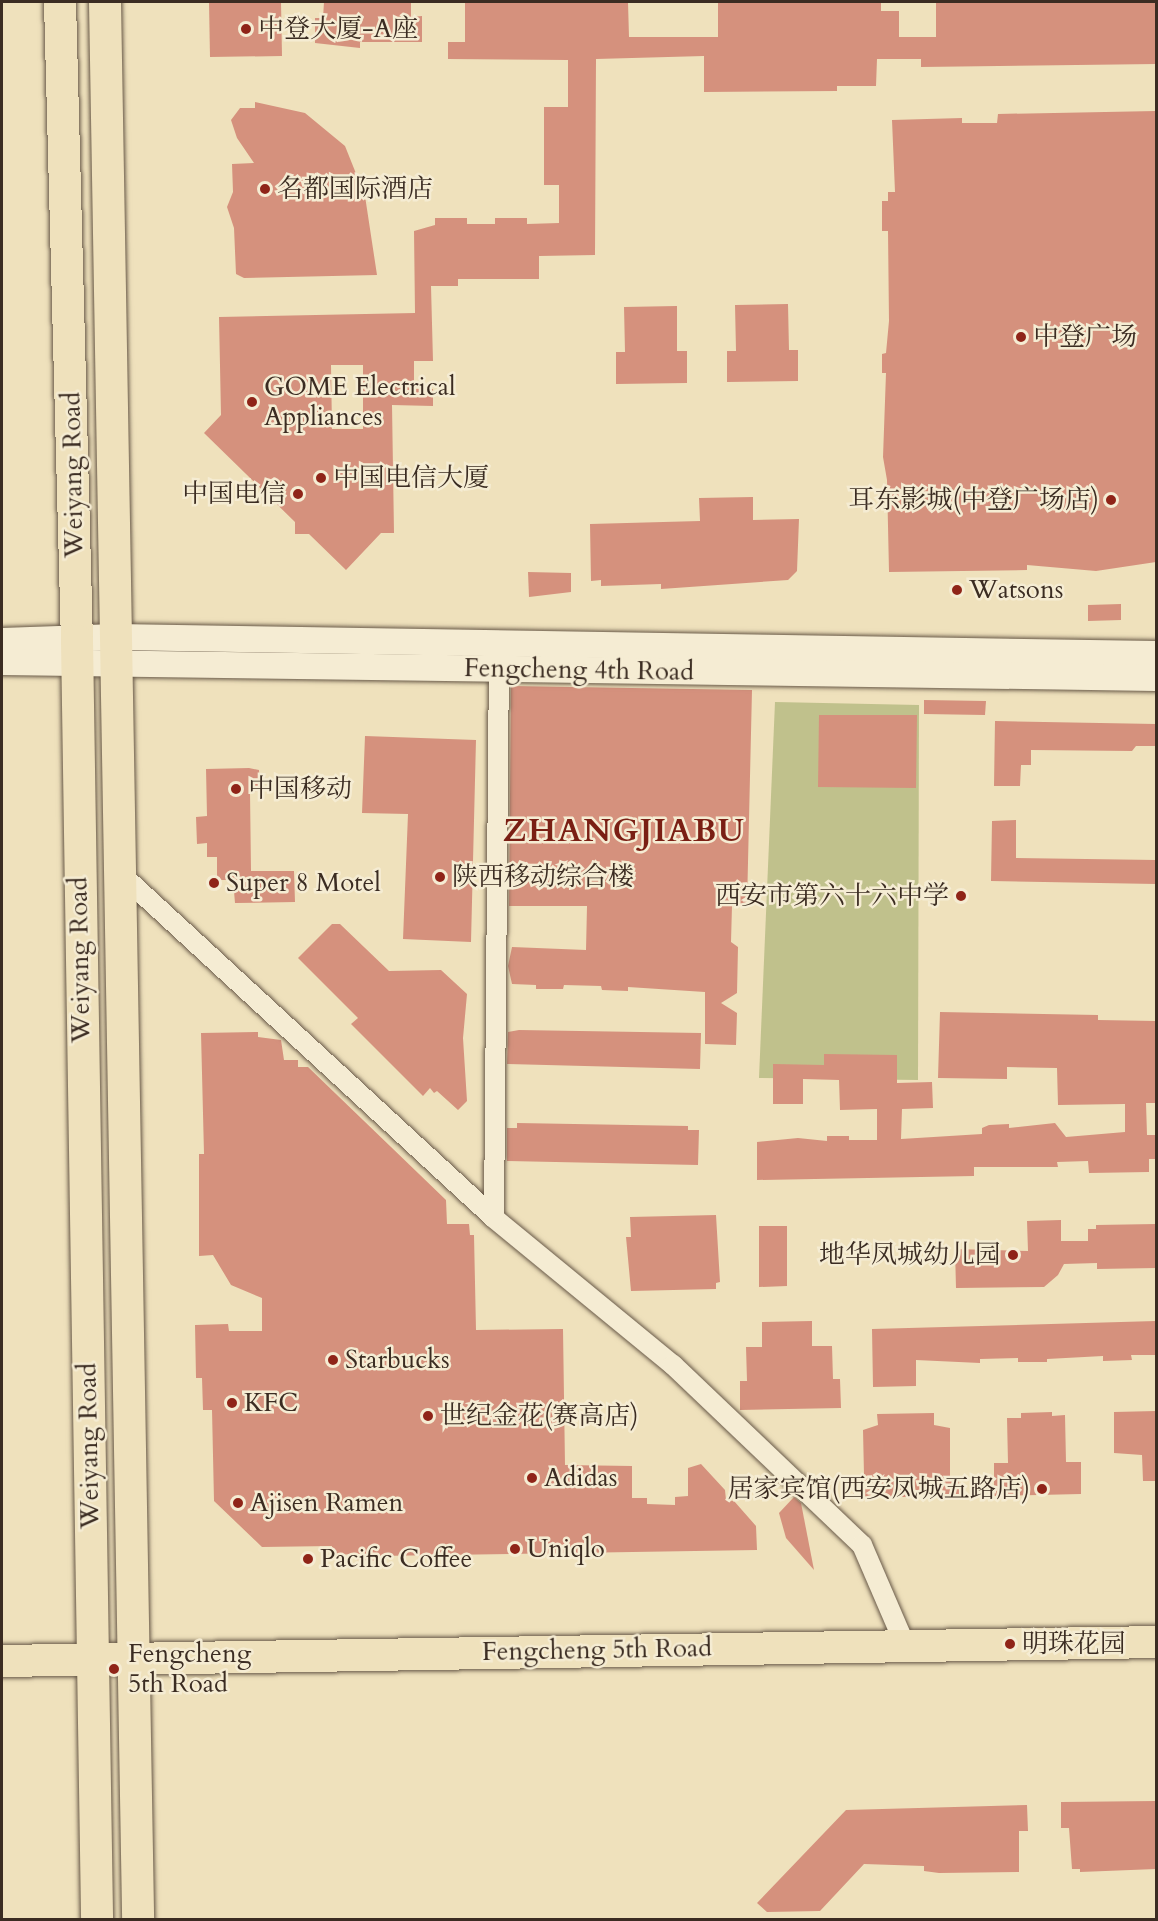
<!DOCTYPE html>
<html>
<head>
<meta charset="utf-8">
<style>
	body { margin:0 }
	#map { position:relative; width:1158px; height:1921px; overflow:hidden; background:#efe1bc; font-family:Cardo,"Noto Serif SC",serif }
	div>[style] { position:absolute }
	.green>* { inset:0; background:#c0c18c }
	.building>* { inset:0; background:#d5917d }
	.roads { filter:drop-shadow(0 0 2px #685948) drop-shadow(0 0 2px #685948) }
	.minor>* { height:20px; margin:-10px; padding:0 10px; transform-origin:10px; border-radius:10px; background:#f5ecd3 }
	.tertiary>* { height:26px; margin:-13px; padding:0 13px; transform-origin:13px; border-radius:13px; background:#f5ecd3 }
	.primary>* { height:32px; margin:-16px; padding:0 16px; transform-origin:16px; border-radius:16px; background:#efe1bc }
	.dots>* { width:16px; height:16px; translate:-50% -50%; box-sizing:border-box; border:3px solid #f5ecd3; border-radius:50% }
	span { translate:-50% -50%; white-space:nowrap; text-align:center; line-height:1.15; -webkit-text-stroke:5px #f5ecd3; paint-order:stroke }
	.poi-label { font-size:26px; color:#3b2c22 }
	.left { translate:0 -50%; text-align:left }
	.right { translate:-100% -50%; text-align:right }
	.street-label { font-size:26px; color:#3b2c22 }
	.district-label { font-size:32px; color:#7a1f14; font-weight:700; letter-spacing:1.5px }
	.frame { position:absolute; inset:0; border:3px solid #3b2c22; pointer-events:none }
</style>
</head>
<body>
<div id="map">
	<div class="green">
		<div style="clip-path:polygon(775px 702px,919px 705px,918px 1080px,759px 1078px)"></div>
	</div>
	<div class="building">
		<div style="clip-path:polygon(209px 2px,281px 2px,282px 56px,210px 57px)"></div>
		<div style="clip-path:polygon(324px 2px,411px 2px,411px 17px,422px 16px,422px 42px,360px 42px,360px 48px,315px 43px,315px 18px,323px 18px)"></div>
		<div style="clip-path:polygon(evenodd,465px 2px,628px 2px,629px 37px,718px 37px,718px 2px,881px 2px,881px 11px,899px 11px,899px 37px,936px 37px,936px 2px,1156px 2px,1156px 64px,921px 67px,921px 59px,877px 59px,876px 86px,837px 86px,837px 91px,704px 92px,704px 56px,596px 59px,595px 255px,539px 256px,539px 279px,458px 279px,458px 286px,431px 286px,433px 361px,414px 361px,414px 389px,433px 389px,433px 406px,392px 405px,394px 533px,381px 533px,346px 570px,309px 534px,295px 534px,295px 522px,204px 433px,221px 415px,219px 317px,415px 313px,414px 231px,435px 225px,435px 218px,467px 218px,467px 224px,495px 224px,495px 218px,527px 218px,527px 224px,559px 223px,559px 185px,544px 185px,544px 107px,568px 107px,568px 60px,448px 59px,448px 42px,465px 42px,465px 2px,331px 365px,363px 365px,363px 429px,332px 429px,331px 365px)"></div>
		<div style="clip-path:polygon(255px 102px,305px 113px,345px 146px,365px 196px,377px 275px,244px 278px,236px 274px,234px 228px,227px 207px,233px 192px,232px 164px,254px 163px,237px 138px,231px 120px,240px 108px,255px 108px)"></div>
		<div style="clip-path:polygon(1156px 111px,1156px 562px,1096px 571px,1027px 565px,1027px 570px,889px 572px,887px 480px,883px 457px,886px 373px,882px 373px,882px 354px,886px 353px,889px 321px,888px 231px,882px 231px,882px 201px,888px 201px,888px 192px,895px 192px,892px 120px,962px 118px,962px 123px,997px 123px,998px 114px)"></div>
		<div style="clip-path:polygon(788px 304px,789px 350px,798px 350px,798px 381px,727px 382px,727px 351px,736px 351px,735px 305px)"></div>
		<div style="clip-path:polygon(677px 306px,677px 351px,687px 351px,687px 383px,616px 384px,616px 352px,625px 352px,624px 307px)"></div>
		<div style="clip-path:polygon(753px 497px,753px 520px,799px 519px,797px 571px,788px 580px,661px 589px,661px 584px,601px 586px,601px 580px,591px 581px,590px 524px,700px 521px,699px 498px)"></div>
		<div style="clip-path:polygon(528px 572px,571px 573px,571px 592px,529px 597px)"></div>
		<div style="clip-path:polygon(1121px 604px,1121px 620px,1088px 621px,1088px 605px)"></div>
		<div style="clip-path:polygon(511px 686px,752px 690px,747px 906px,732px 906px,731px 942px,738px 947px,737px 993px,721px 1003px,737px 1013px,736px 1045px,705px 1044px,705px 992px,628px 987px,628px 991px,602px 990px,601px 986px,564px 985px,563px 989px,536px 989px,536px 985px,512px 984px,508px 966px,512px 947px,586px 950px,587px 906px,509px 906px)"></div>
		<div style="clip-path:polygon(924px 700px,986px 701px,985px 715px,924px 714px)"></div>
		<div style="clip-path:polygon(819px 715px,917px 715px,916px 788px,818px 787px)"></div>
		<div style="clip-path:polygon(995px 721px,1156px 724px,1156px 746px,1136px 746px,1132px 751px,1031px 750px,1031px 765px,1021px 765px,1020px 786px,994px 786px)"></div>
		<div style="clip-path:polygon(365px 736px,476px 740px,471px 942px,403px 939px,408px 814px,362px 813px)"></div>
		<div style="clip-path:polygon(249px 768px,259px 770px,260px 791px,250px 792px,251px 871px,294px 871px,295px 902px,235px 903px,233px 880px,217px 880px,217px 857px,207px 857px,207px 843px,197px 844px,196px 817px,207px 816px,206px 769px)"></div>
		<div style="clip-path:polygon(1016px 820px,1016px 858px,1156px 860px,1156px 884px,991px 881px,992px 821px)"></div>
		<div style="clip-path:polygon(332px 924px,340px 924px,389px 971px,441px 970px,467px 994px,463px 1038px,467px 1101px,458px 1110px,437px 1091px,434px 1093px,430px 1088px,423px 1096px,351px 1024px,358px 1018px,298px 958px)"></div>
		<div style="clip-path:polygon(940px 1012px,1098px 1015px,1098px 1020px,1156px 1021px,1156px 1103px,1146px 1103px,1147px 1135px,1156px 1135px,1156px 1159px,1149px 1159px,1149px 1172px,1089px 1173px,1088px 1161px,1057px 1162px,1058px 1167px,974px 1167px,974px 1176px,757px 1180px,757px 1142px,798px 1138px,827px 1141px,827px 1136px,849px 1136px,849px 1140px,877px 1140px,877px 1109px,840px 1110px,839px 1080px,803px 1079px,803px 1104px,773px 1104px,773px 1064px,824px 1065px,824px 1054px,897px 1055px,897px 1083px,932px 1082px,933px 1108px,902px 1109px,901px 1139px,982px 1134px,982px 1128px,989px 1125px,1009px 1124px,1009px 1128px,1055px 1123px,1066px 1137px,1125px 1132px,1125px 1104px,1058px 1105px,1057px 1068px,1007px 1067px,1007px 1079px,938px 1078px)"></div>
		<div style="clip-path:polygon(519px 1030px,701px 1033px,700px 1069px,507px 1064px,508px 1032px)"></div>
		<div style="clip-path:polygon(258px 1032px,258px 1037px,281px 1040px,284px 1060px,298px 1060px,298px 1067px,308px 1067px,446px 1200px,447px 1224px,469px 1224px,470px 1235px,474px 1235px,476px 1330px,563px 1329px,565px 1465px,632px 1466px,632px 1498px,647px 1498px,647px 1504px,675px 1505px,675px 1497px,688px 1496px,688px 1468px,701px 1464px,725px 1490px,726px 1500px,734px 1501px,756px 1526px,757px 1550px,377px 1556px,377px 1561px,356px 1560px,356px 1554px,332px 1555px,332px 1546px,262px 1547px,214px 1501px,212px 1410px,203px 1410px,202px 1378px,196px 1378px,195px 1325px,228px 1324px,229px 1331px,262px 1331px,262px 1298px,231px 1285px,213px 1255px,199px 1256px,199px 1154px,204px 1154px,201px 1033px)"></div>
		<div style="clip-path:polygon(517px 1123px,688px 1126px,688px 1130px,699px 1130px,698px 1165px,507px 1161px,507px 1128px,517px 1128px)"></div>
		<div style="clip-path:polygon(716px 1215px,720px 1282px,716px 1283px,716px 1289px,631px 1291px,626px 1237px,631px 1237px,630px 1217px)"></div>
		<div style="clip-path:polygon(1061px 1220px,1061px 1241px,1088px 1241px,1088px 1229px,1096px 1229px,1096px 1225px,1156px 1224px,1156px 1268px,1097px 1269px,1097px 1263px,1064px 1264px,1058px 1275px,1044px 1287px,956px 1288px,955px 1249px,1028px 1251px,1027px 1221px)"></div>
		<div style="clip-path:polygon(759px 1226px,787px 1226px,787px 1286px,759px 1287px)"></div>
		<div style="clip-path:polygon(812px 1321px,812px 1346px,832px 1346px,833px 1379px,840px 1379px,841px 1408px,740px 1410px,740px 1381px,747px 1381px,746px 1347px,762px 1347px,762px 1322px)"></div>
		<div style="clip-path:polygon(1156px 1321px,1156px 1355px,1131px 1355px,1132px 1360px,1103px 1361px,1103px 1356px,1047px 1359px,1047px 1362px,1018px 1362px,1018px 1358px,980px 1359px,980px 1363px,916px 1360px,916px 1386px,873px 1387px,872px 1329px)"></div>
		<div style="clip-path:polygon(1156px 1411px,1156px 1481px,1143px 1481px,1142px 1455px,1114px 1453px,1114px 1412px)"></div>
		<div style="clip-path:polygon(1052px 1412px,1052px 1416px,1065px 1415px,1066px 1462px,1081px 1462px,1081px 1494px,994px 1496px,994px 1463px,1008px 1463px,1007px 1418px,1021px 1418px,1021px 1413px)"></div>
		<div style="clip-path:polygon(934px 1413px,934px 1425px,950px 1428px,950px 1477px,959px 1477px,959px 1497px,853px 1497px,853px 1475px,864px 1475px,863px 1430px,878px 1425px,877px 1414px)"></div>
		<div style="clip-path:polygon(794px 1497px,801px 1503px,814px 1570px,786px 1538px,779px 1513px)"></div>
		<div style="clip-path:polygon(1156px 1801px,1156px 1869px,1080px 1872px,1080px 1869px,1072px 1869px,1069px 1828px,1061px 1828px,1061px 1802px)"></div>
		<div style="clip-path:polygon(1027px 1805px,1028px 1831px,1019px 1831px,1019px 1872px,939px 1873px,924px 1871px,924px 1866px,864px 1864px,820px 1911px,767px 1912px,757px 1903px,846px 1810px)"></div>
	</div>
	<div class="roads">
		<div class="minor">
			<div style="left:121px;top:874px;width:507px;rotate:42.68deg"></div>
			<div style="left:494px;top:1218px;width:232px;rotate:39.4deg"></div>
			<div style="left:673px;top:1365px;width:261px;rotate:43.6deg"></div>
			<div style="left:862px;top:1545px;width:109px;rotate:66.7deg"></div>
			<div style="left:494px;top:1218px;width:563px;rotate:-89.49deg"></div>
		</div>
		<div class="tertiary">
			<div style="left:2px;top:641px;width:114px;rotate:-2deg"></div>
			<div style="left:116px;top:637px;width:1040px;rotate:0.94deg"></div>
			<div style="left:2px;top:662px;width:1154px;rotate:0.79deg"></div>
		</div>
		<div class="primary">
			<div style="left:60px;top:2px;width:639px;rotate:88.48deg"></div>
			<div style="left:77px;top:641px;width:1279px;rotate:89.1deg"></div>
			<div style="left:105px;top:2px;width:1918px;rotate:89.01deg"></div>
			<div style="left:2px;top:1661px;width:1154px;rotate:-0.94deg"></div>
		</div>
	</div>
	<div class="dots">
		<div style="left:246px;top:29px;background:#8f2418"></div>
		<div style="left:265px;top:189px;background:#8f2418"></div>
		<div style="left:1021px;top:337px;background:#8f2418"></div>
		<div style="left:252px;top:402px;background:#8f2418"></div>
		<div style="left:321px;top:478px;background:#8f2418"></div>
		<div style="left:298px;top:494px;background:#8f2418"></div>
		<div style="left:1111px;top:500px;background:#8f2418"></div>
		<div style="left:957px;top:590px;background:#8f2418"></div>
		<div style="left:236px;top:789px;background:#8f2418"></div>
		<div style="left:440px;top:877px;background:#8f2418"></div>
		<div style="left:214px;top:883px;background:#8f2418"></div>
		<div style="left:961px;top:896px;background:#8f2418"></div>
		<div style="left:1013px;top:1255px;background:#8f2418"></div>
		<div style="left:333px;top:1360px;background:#8f2418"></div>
		<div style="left:232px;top:1403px;background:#8f2418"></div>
		<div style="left:428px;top:1416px;background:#8f2418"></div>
		<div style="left:532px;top:1478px;background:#8f2418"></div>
		<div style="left:1042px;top:1489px;background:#8f2418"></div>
		<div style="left:238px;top:1503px;background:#8f2418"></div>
		<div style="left:515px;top:1549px;background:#8f2418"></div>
		<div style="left:308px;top:1559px;background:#8f2418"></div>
		<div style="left:1010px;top:1644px;background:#8f2418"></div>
		<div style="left:114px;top:1669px;background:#8f2418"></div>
	</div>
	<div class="poi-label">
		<span class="left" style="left:258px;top:29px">中登大厦-A座</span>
		<span class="left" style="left:277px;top:189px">名都国际酒店</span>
		<span class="left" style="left:1033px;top:337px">中登广场</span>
		<span class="left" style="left:264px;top:402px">GOME Electrical<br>Appliances</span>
		<span class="left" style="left:333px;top:478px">中国电信大厦</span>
		<span class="right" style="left:286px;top:494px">中国电信</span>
		<span class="right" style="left:1099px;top:500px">耳东影城(中登广场店)</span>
		<span class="left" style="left:969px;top:590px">Watsons</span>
		<span class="left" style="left:248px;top:789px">中国移动</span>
		<span class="left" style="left:452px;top:877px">陕西移动综合楼</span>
		<span class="left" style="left:226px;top:883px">Super 8 Motel</span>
		<span class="right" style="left:949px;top:896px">西安市第六十六中学</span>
		<span class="right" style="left:1001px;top:1255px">地华凤城幼儿园</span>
		<span class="left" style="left:345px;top:1360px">Starbucks</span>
		<span class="left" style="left:244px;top:1403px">KFC</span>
		<span class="left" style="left:440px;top:1416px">世纪金花(赛高店)</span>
		<span class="left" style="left:544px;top:1478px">Adidas</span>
		<span class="right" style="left:1030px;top:1489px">居家宾馆(西安凤城五路店)</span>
		<span class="left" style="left:250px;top:1503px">Ajisen Ramen</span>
		<span class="left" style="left:527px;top:1549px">Uniqlo</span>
		<span class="left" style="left:320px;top:1559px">Pacific Coffee</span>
		<span class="left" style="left:1022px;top:1644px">明珠花园</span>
		<span class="left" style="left:128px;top:1669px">Fengcheng<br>5th Road</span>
	</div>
	<div class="street-label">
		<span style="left:73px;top:475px;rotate:-91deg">Weiyang Road</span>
		<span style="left:579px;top:670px;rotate:1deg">Fengcheng 4th Road</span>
		<span style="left:80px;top:960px;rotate:-91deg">Weiyang Road</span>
		<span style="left:89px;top:1446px;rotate:-91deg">Weiyang Road</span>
		<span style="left:597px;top:1650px;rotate:-1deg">Fengcheng 5th Road</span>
	</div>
	<div class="district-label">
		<span style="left:624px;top:831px">ZHANGJIABU</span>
	</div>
	<div class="frame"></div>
</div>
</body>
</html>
